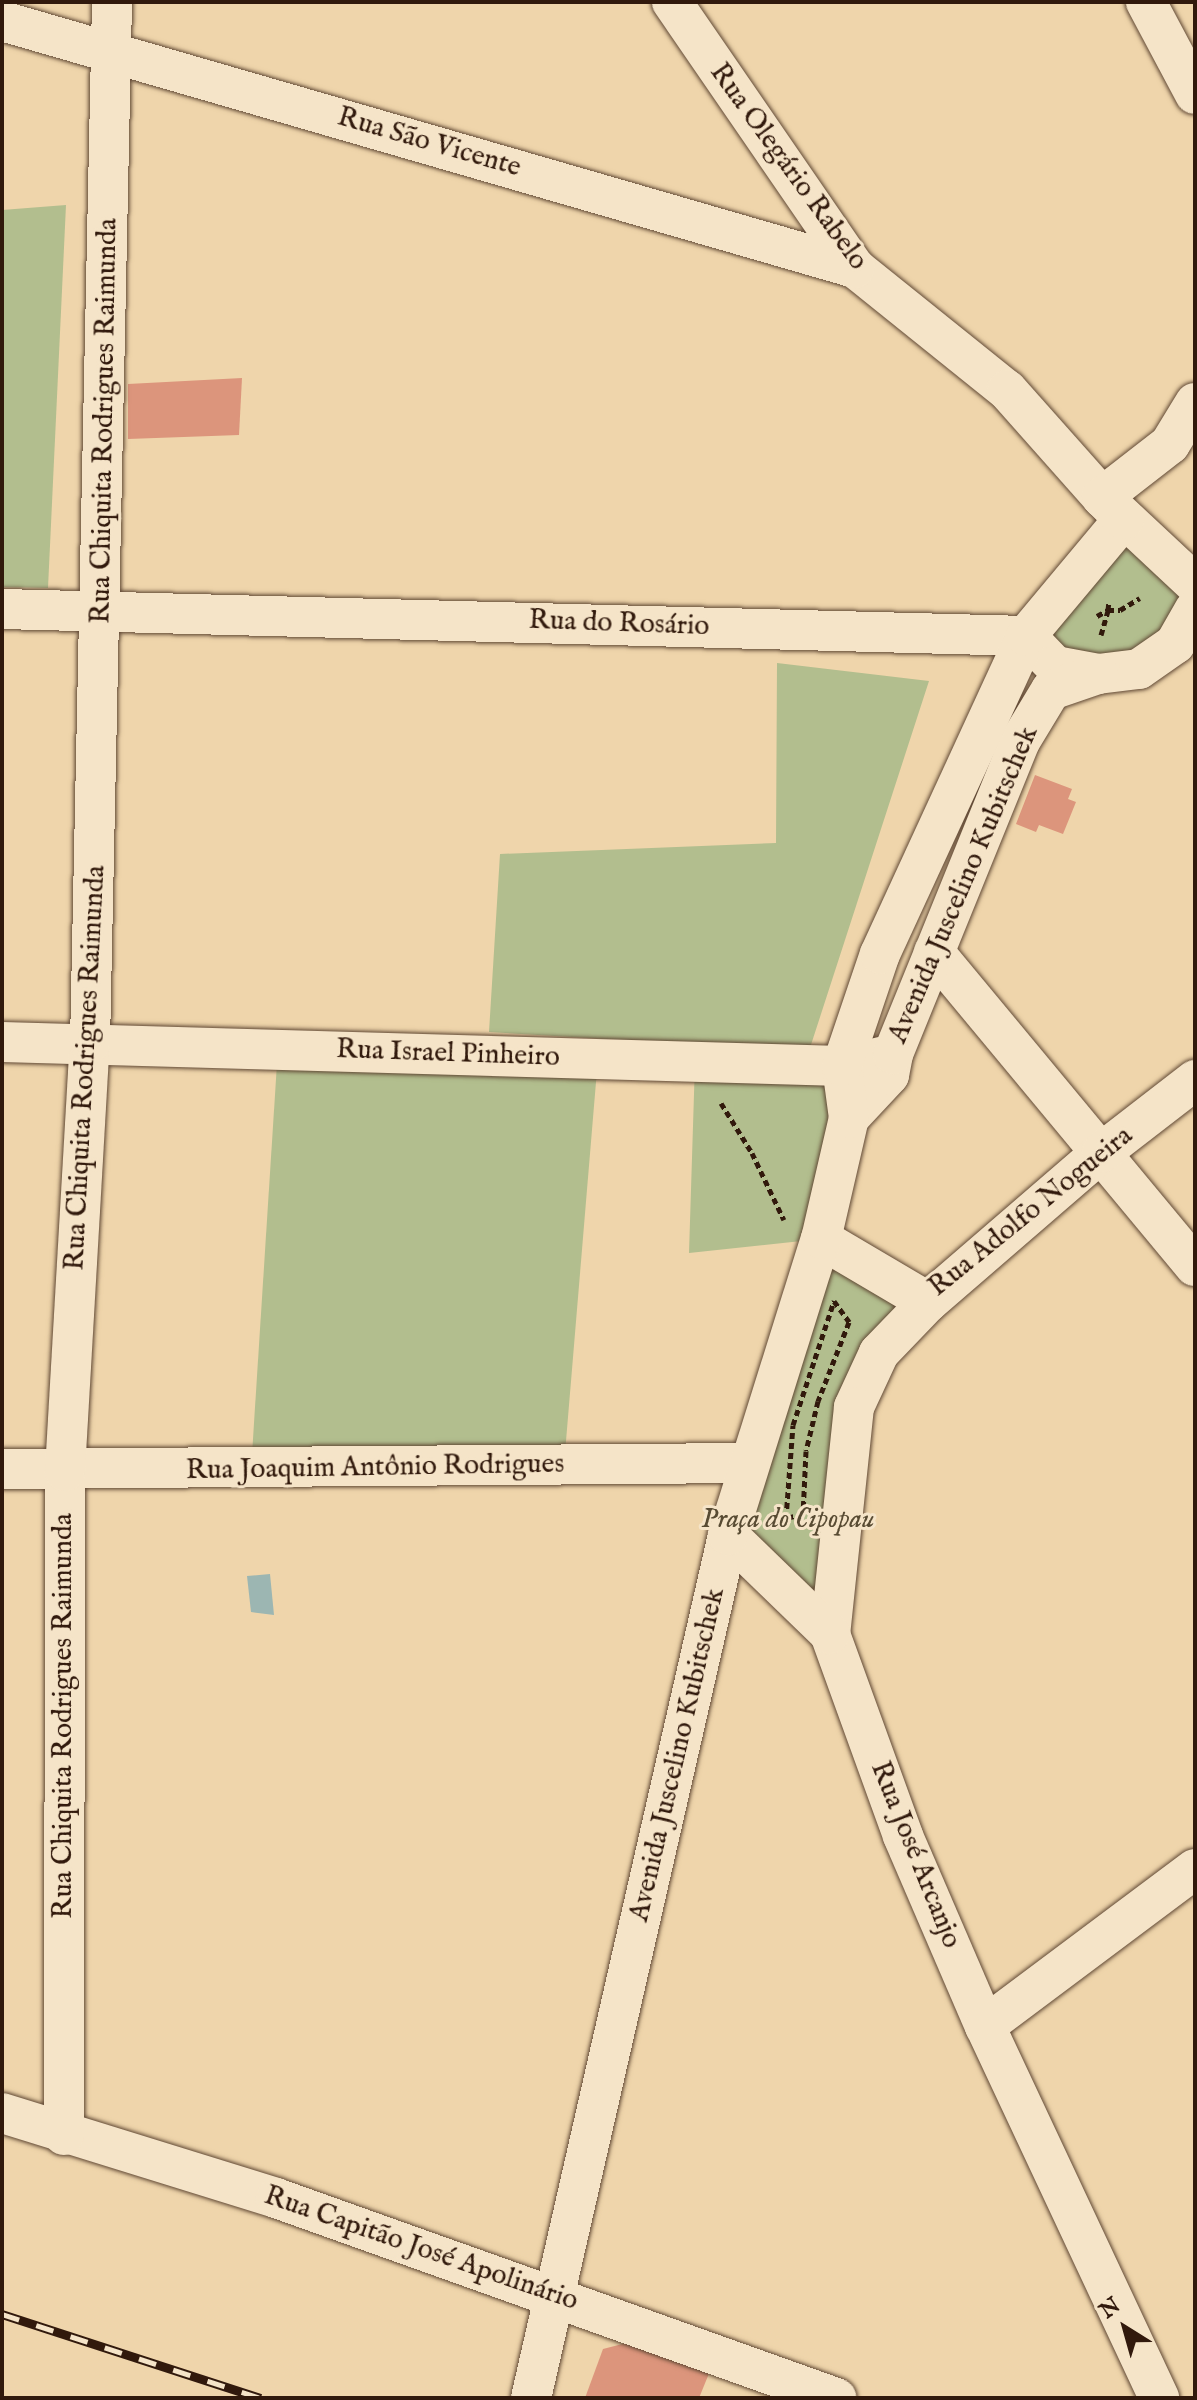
<!DOCTYPE html>
<html>
<head>
<meta charset="utf-8">
<style>
	body { margin:0 }
	#map { position:relative; width:1197px; height:2400px; overflow:hidden; background:#efd5ab; font-family:"IM FELL English",serif }
	div>[style] { position:absolute }
	.green>* { inset:0; background:#b2be8e }
	.water>* { inset:0; background:#9cb6b2 }
	.building>* { inset:0; background:#dc957c }
	.path>* { height:5px; margin-top:-2.5px; transform-origin:0; background:repeating-linear-gradient(90deg,#31190c 0 6px,transparent 0 10px) }
	.roads { filter:drop-shadow(0 0 2px #604834) drop-shadow(0 0 2px #604834) }
	.minor>* { height:40px; margin:-20px; padding:0 20px; transform-origin:20px; border-radius:20px; background:#f5e4c8 }
	.rail>* { height:9px; margin-top:-4.5px; transform-origin:0; background:repeating-linear-gradient(90deg,#f5e4c8 0 18px,#31190c 0 36px); box-sizing:border-box; border-block:2px solid #31190c }
	span { translate:-50% -50%; white-space:nowrap; text-align:center; line-height:1.15; -webkit-text-stroke:6px #f5e4c8; paint-order:stroke }
	.street-label { font-size:28px; color:#31190c }
	.park-label { font-size:28px; color:#584b33; font-style:italic }
	.frame { position:absolute; inset:0; border:4px solid #31190c; pointer-events:none }
	.north { position:absolute; left:1085px; top:2288px; width:80px; height:80px; -webkit-text-stroke:6px #f5e4c8; paint-order:stroke; rotate:323deg; font-size:22px; font-weight:700; line-height:32px; text-align:center; color:#31190c }
	.north::after { content:''; display:block; margin:auto; width:28px; height:36px; background:#31190c; clip-path:polygon(50% 0,100% 100%,50% 72%,0 100%) }
</style>
</head>
<body>
<div id="map">
	<div class="green">
		<div style="clip-path:polygon(66px 205px,48px 588px,2px 587px,2px 210px)"></div>
		<div style="clip-path:polygon(1124px 519px,1195px 613px,1098px 674px,1026px 636px)"></div>
		<div style="clip-path:polygon(777px 663px,929px 681px,809px 1051px,489px 1032px,500px 854px,776px 843px)"></div>
		<div style="clip-path:polygon(278px 1048px,598px 1058px,564px 1465px,251px 1470px)"></div>
		<div style="clip-path:polygon(695px 1062px,842px 1066px,821px 1239px,928px 1302px,875px 1362px,830px 1634px,728px 1535px,820px 1239px,689px 1253px)"></div>
	</div>
	<div class="water">
		<div style="clip-path:polygon(270px 1574px,274px 1615px,251px 1612px,247px 1576px)"></div>
	</div>
	<div class="building">
		<div style="clip-path:polygon(242px 378px,239px 435px,128px 439px,128px 384px)"></div>
		<div style="clip-path:polygon(1035px 775px,1072px 789px,1068px 799px,1076px 802px,1063px 834px,1039px 825px,1036px 832px,1016px 824px)"></div>
		<div style="clip-path:polygon(630px 2342px,710px 2371px,699px 2398px,585px 2398px,603px 2349px)"></div>
	</div>
	<div class="path">
		<div style="left:1097px;top:616px;width:13px;rotate:-29deg"></div>
		<div style="left:1108px;top:610px;width:9px;rotate:-84deg"></div>
		<div style="left:1101px;top:635px;width:26px;rotate:-74deg"></div>
		<div style="left:1108px;top:610px;width:12px"></div>
		<div style="left:1120px;top:610px;width:23px;rotate:-31deg"></div>
		<div style="left:721px;top:1103px;width:59px;rotate:58.2deg"></div>
		<div style="left:752px;top:1153px;width:74px;rotate:64.5deg"></div>
		<div style="left:834px;top:1301px;width:26px;rotate:54deg"></div>
		<div style="left:849px;top:1322px;width:85px;rotate:111.4deg"></div>
		<div style="left:818px;top:1401px;width:51px;rotate:103.5deg"></div>
		<div style="left:806px;top:1451px;width:63px;rotate:92.7deg"></div>
		<div style="left:803px;top:1514px;width:17px;rotate:167deg"></div>
		<div style="left:786px;top:1518px;width:93px;rotate:-85.7deg"></div>
		<div style="left:793px;top:1425px;width:131px;rotate:-71.7deg"></div>
	</div>
	<div class="roads">
		<div class="minor">
			<div style="left:672px;top:2px;width:323px;rotate:55.5deg"></div>
			<div style="left:855px;top:268px;width:195px;rotate:38.8deg"></div>
			<div style="left:1007px;top:390px;width:143px;rotate:48.4deg"></div>
			<div style="left:1102px;top:497px;width:127px;rotate:43.1deg"></div>
			<div style="left:1146px;top:2px;width:104px;rotate:62deg"></div>
			<div style="left:2px;top:21px;width:888px;rotate:16.15deg"></div>
			<div style="left:2px;top:609px;width:1024px;rotate:1.51deg"></div>
			<div style="left:1026px;top:636px;width:42px;rotate:46deg"></div>
			<div style="left:1055px;top:666px;width:44px;rotate:10.5deg"></div>
			<div style="left:1098px;top:674px;width:41px;rotate:-7deg"></div>
			<div style="left:1139px;top:669px;width:44px;rotate:-34.8deg"></div>
			<div style="left:1175px;top:644px;width:40px;rotate:-60.3deg"></div>
			<div style="left:934px;top:952px;width:408px;rotate:50.3deg"></div>
			<div style="left:2px;top:1042px;width:840px;rotate:1.64deg"></div>
			<div style="left:842px;top:1066px;width:52px;rotate:-13.2deg"></div>
			<div style="left:849px;top:1118px;width:59px;rotate:-47.1deg"></div>
			<div style="left:889px;top:1075px;width:21px;rotate:-79deg"></div>
			<div style="left:893px;top:1054px;width:336px;rotate:-67.9deg"></div>
			<div style="left:1019px;top:743px;width:62px;rotate:-58.9deg"></div>
			<div style="left:1051px;top:690px;width:50px;rotate:-18.8deg"></div>
			<div style="left:821px;top:1239px;width:124px;rotate:30.5deg"></div>
			<div style="left:928px;top:1302px;width:230px;rotate:-40.8deg"></div>
			<div style="left:1102px;top:1152px;width:118px;rotate:-37.7deg"></div>
			<div style="left:928px;top:1302px;width:71px;rotate:133.9deg"></div>
			<div style="left:879px;top:1353px;width:60px;rotate:114.8deg"></div>
			<div style="left:854px;top:1407px;width:228px;rotate:96deg"></div>
			<div style="left:830px;top:1634px;width:215px;rotate:70.1deg"></div>
			<div style="left:903px;top:1836px;width:207px;rotate:66.7deg"></div>
			<div style="left:985px;top:2026px;width:411px;rotate:64.9deg"></div>
			<div style="left:2px;top:1469px;width:746px;rotate:-0.46deg"></div>
			<div style="left:728px;top:1535px;width:142px;rotate:44.1deg"></div>
			<div style="left:985px;top:2026px;width:262px;rotate:-36.8deg"></div>
			<div style="left:2px;top:2113px;width:287px;rotate:17.2deg"></div>
			<div style="left:276px;top:2198px;width:595px;rotate:19.65deg"></div>
			<div style="left:64px;top:2135px;width:664px;rotate:-89.91deg"></div>
			<div style="left:65px;top:1471px;width:429px;rotate:-86.7deg"></div>
			<div style="left:90px;top:1043px;width:1041px;rotate:-88.79deg"></div>
			<div style="left:531px;top:2398px;width:885px;rotate:-77.14deg"></div>
			<div style="left:728px;top:1535px;width:310px;rotate:-72.6deg"></div>
			<div style="left:821px;top:1239px;width:124px;rotate:-77deg"></div>
			<div style="left:849px;top:1118px;width:52px;rotate:-97.7deg"></div>
			<div style="left:842px;top:1066px;width:118px;rotate:-71.3deg"></div>
			<div style="left:880px;top:954px;width:350px;rotate:-65.3deg"></div>
			<div style="left:1026px;top:636px;width:153px;rotate:-50.1deg"></div>
			<div style="left:1124px;top:519px;width:31px;rotate:-135deg"></div>
			<div style="left:1102px;top:497px;width:86px;rotate:-37.9deg"></div>
			<div style="left:1170px;top:444px;width:48px;rotate:-58.6deg"></div>
		</div>
	</div>
	<div class="rail">
		<div style="left:2px;top:2314px;width:272px;rotate:18deg"></div>
	</div>
	<div class="street-label">
		<span style="left:429px;top:143px;rotate:16deg">Rua São Vicente</span>
		<span style="left:788px;top:167px;rotate:54deg">Rua Olegário Rabelo</span>
		<span style="left:105px;top:421px;rotate:-89deg">Rua Chiquita Rodrigues Raimunda</span>
		<span style="left:619px;top:624px;rotate:2deg">Rua do Rosário</span>
		<span style="left:964px;top:885px;rotate:-67deg">Avenida Juscelino Kubitschek</span>
		<span style="left:448px;top:1054px;rotate:2deg">Rua Israel Pinheiro</span>
		<span style="left:86px;top:1068px;rotate:-87deg">Rua Chiquita Rodrigues Raimunda</span>
		<span style="left:1031px;top:1212px;rotate:-39deg">Rua Adolfo Nogueira</span>
		<span style="left:375px;top:1468px;rotate:-1deg">Rua Joaquim Antônio Rodrigues</span>
		<span style="left:64px;top:1716px;rotate:-90deg">Rua Chiquita Rodrigues Raimunda</span>
		<span style="left:678px;top:1755px;rotate:-77deg">Avenida Juscelino Kubitschek</span>
		<span style="left:915px;top:1855px;rotate:68deg">Rua José Arcanjo</span>
		<span style="left:421px;top:2249px;rotate:19deg">Rua Capitão José Apolinário</span>
	</div>
	<div class="park-label">
		<span style="left:788px;top:1520px">Praça do Cipopau</span>
	</div>
	<div class="frame"></div>
	<div class="north">N</div>
</div>
</body>
</html>
